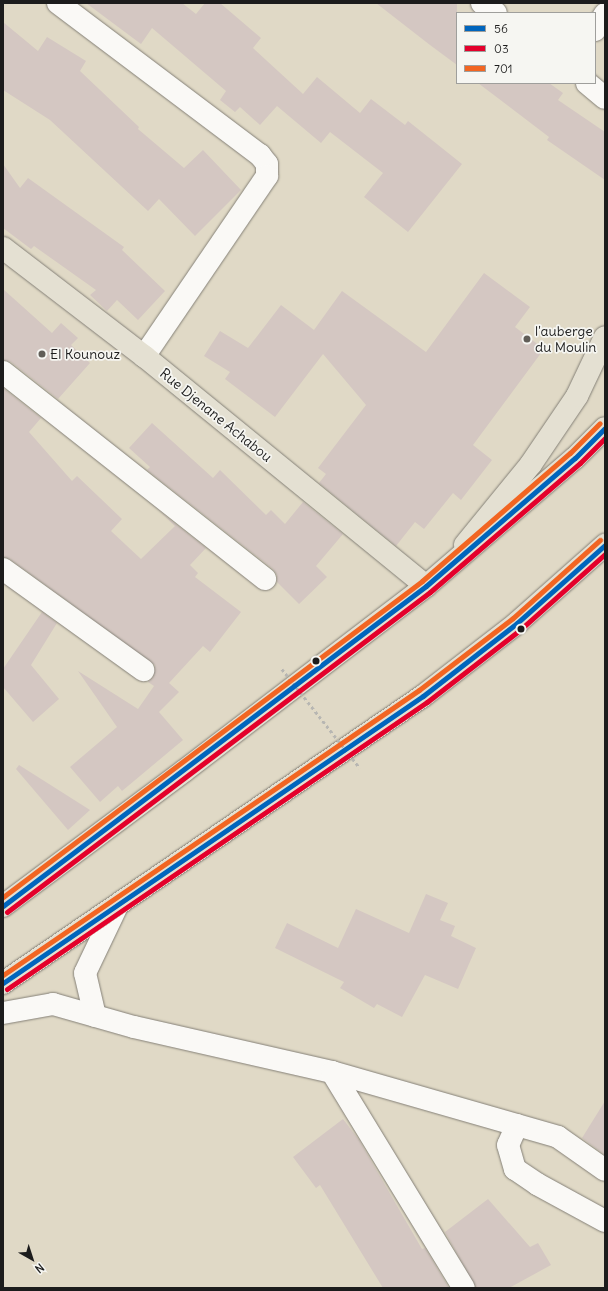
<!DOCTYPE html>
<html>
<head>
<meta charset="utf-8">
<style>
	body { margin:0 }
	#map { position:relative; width:608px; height:1291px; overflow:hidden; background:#e0d9c6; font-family:Delius,sans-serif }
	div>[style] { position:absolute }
	.building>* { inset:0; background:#d4c7c2 }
	.roads { filter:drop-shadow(0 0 1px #848077) drop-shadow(0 0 1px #848077) }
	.minor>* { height:22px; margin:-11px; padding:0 11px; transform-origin:11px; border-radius:11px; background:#faf9f6 }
	.major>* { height:22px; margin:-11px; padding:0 11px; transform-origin:11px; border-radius:11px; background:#e4e0d2 }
	.highway>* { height:22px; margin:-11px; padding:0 11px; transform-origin:11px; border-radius:11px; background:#e4e0d2 }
	.path-bridge>* { height:2.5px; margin-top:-1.25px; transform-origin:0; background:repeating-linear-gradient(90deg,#b7b6b2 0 3px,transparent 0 6px) }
	.bus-1>* { height:5px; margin:-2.5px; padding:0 2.5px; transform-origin:2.5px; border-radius:2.5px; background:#0065bd }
	.bus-2>* { height:5px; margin:-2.5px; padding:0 2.5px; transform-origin:2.5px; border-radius:2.5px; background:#e4002b }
	.bus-3>* { height:5px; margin:-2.5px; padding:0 2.5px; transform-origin:2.5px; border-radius:2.5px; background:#f26522 }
	.dots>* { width:11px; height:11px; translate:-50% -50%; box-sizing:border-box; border:2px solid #f6f6f2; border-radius:50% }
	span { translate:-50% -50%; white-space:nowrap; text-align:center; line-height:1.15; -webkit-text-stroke:3.5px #f6f6f2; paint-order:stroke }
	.poi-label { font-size:14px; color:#1c1c1c }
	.left { translate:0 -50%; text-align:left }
	.street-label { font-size:14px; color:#1c1c1c }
	.frame { position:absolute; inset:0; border:4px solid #1c1c1c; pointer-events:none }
	.legend { position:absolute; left:456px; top:12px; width:140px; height:72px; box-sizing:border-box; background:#f6f6f2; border:1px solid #9f9f9c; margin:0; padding:5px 7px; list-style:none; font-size:12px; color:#1c1c1c }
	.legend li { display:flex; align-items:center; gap:8px; height:20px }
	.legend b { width:20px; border:1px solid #9f9f9c }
	.north { position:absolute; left:12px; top:1239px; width:40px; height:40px; -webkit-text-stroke:3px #f6f6f2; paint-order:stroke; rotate:141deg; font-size:11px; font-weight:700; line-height:16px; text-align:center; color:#1c1c1c }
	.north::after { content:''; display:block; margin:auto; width:14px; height:18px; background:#1c1c1c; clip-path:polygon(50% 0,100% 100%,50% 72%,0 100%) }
</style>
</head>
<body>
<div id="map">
	<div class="building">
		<div style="clip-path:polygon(86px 3px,182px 3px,196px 14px,205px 3px,220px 3px,261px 38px,253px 48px,303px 94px,317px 77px,360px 113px,371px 99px,405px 125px,408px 121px,462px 164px,408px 232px,364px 197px,383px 173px,330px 132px,321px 143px,277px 106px,260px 125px,240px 107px,235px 112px,220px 100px,226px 91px,152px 28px,141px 44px)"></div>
		<div style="clip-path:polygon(376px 3px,457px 3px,457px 65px,430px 45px)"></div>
		<div style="clip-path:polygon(3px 22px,38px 51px,47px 37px,86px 61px,80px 71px,139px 127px,138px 129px,184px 168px,203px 150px,241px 190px,195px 236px,159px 199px,148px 211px,50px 120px,3px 90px)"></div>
		<div style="clip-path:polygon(478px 83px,549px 83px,563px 93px,558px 100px,605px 132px,605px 180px,547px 140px,549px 137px)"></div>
		<div style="clip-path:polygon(3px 164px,20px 188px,28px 178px,124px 247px,122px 250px,165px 291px,138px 320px,117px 300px,107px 311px,90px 295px,96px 290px,34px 246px,31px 249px,3px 228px)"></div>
		<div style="clip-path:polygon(484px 273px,530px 307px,515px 327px,544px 349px,473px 445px,492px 460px,461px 500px,453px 493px,424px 529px,415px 522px,396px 546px,319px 483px,326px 474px,318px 468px,366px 405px,323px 354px,275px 417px,225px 379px,230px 372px,204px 356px,220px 331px,248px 348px,281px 305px,314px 330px,342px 291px,426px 352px)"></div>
		<div style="clip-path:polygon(3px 289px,52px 333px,61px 323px,78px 338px,71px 345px,90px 363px,58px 399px,11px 362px,3px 360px)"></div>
		<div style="clip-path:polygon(3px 388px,41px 418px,29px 432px,72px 481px,77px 476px,122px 519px,111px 531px,141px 559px,175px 526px,159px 511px,206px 548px,190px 565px,198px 573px,195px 577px,241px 612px,210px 652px,203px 646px,169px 683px,179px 692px,159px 712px,183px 740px,122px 791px,118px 786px,100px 802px,70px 767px,117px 727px,78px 671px,138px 709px,154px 686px,148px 682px,153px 677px,155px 665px,10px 559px,3px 557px)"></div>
		<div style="clip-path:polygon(152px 423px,213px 478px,220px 470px,266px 515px,271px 510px,285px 524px,303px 502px,343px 534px,316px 566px,327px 577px,299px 604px,277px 582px,277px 575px,273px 569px,147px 470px,150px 467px,129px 448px)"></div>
		<div style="clip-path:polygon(42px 612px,57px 623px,31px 665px,59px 699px,33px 722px,3px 687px,3px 669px)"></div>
		<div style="clip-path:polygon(19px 765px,90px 810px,68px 830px,16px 769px)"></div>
		<div style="clip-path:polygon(426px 894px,448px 903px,440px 920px,455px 926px,451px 936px,476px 948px,458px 989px,425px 975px,402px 1017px,377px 1004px,374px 1008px,340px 988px,344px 982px,275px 948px,287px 923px,338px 948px,356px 909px,409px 933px)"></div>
		<div style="clip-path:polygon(605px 1101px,605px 1155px,582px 1138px)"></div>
		<div style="clip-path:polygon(343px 1119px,359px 1140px,422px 1249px,425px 1248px,449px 1288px,383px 1288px,320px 1185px,316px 1188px,293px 1157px)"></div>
		<div style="clip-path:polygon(488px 1199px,530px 1247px,538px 1243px,551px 1265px,509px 1288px,476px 1288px,445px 1232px)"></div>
	</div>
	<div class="roads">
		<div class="minor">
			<div style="left:58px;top:3px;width:253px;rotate:37deg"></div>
			<div style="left:260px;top:155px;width:11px;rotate:52deg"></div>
			<div style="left:267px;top:164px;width:12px;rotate:90deg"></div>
			<div style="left:267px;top:176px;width:218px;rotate:124.3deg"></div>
			<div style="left:482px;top:3px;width:17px;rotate:36deg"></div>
			<div style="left:595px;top:30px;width:19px;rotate:-58deg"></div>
			<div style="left:587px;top:83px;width:23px;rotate:40deg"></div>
			<div style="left:3px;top:372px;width:334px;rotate:38.3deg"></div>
			<div style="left:3px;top:569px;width:173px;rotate:35.8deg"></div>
			<div style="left:3px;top:1013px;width:51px;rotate:-10.2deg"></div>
			<div style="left:53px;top:1004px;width:84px;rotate:15.9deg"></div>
			<div style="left:134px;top:1027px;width:203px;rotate:12.8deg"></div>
			<div style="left:332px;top:1072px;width:235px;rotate:16deg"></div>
			<div style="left:558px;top:1137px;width:57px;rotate:35.1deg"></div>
			<div style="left:95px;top:1016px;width:44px;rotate:-103.1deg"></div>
			<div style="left:85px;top:973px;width:74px;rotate:-64.5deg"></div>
			<div style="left:332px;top:1072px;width:253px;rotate:58.6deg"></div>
			<div style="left:517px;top:1125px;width:22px;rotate:114deg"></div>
			<div style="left:508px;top:1145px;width:25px;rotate:74deg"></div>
			<div style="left:515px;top:1169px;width:27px;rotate:34deg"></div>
			<div style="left:537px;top:1184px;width:77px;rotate:28.6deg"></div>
		</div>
		<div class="major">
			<div style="left:3px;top:248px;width:178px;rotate:37.5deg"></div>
			<div style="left:144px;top:356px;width:364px;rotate:39.2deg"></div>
			<div style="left:465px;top:545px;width:104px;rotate:-50.8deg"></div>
			<div style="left:531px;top:464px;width:82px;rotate:-55.9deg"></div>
			<div style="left:577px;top:396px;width:65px;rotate:-64.6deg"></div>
		</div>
		<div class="highway">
			<div style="left:3px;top:906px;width:226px;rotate:-36.7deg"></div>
			<div style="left:184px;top:771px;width:305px;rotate:-37.4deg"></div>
			<div style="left:426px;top:586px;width:196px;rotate:-40.7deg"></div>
			<div style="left:575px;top:458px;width:42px;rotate:-45deg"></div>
			<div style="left:3px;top:983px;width:509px;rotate:-34.35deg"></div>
			<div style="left:423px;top:696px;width:119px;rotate:-37.8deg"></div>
			<div style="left:517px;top:623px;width:118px;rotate:-41.6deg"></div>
		</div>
	</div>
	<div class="path-bridge">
		<div style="left:282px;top:669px;width:126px;rotate:51.8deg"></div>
	</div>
	<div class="bus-1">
		<div style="left:3px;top:906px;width:530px;rotate:-37.11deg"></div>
		<div style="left:426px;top:586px;width:196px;rotate:-40.7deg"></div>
		<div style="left:575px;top:458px;width:42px;rotate:-45deg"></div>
		<div style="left:3px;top:983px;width:509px;rotate:-34.35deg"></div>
		<div style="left:423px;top:696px;width:119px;rotate:-37.8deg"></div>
		<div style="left:517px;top:623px;width:118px;rotate:-41.6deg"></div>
	</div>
	<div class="bus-2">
		<div style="left:7px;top:912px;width:530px;rotate:-37.11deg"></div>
		<div style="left:430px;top:592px;width:198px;rotate:-40.7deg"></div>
		<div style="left:580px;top:463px;width:35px;rotate:-45deg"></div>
		<div style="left:7px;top:989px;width:509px;rotate:-34.35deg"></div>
		<div style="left:427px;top:702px;width:119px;rotate:-37.8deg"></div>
		<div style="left:521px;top:629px;width:113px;rotate:-41.8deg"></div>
	</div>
	<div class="bus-3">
		<div style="left:3px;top:897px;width:525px;rotate:-37.02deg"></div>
		<div style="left:422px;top:581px;width:196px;rotate:-40.9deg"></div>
		<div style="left:570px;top:453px;width:42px;rotate:-45deg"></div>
		<div style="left:3px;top:975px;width:504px;rotate:-34.41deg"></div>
		<div style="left:419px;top:690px;width:118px;rotate:-37.5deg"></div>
		<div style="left:513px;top:618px;width:117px;rotate:-41.9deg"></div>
	</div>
	<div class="dots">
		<div style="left:527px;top:339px;background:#615e58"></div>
		<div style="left:42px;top:354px;background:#615e58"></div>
		<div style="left:521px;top:629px;background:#1c1c1c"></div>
		<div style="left:316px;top:661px;background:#1c1c1c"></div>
	</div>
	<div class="poi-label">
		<span class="left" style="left:535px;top:339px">l'auberge<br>du Moulin</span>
		<span class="left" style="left:50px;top:354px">El Kounouz</span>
	</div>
	<div class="street-label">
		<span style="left:216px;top:415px;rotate:39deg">Rue Djenane Achabou</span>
	</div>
	<div class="frame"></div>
	<ul class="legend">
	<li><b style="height:5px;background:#0065bd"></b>56</li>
	<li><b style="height:5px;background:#e4002b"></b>03</li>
	<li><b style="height:5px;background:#f26522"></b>701</li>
	</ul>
	<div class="north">N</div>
</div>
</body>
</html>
